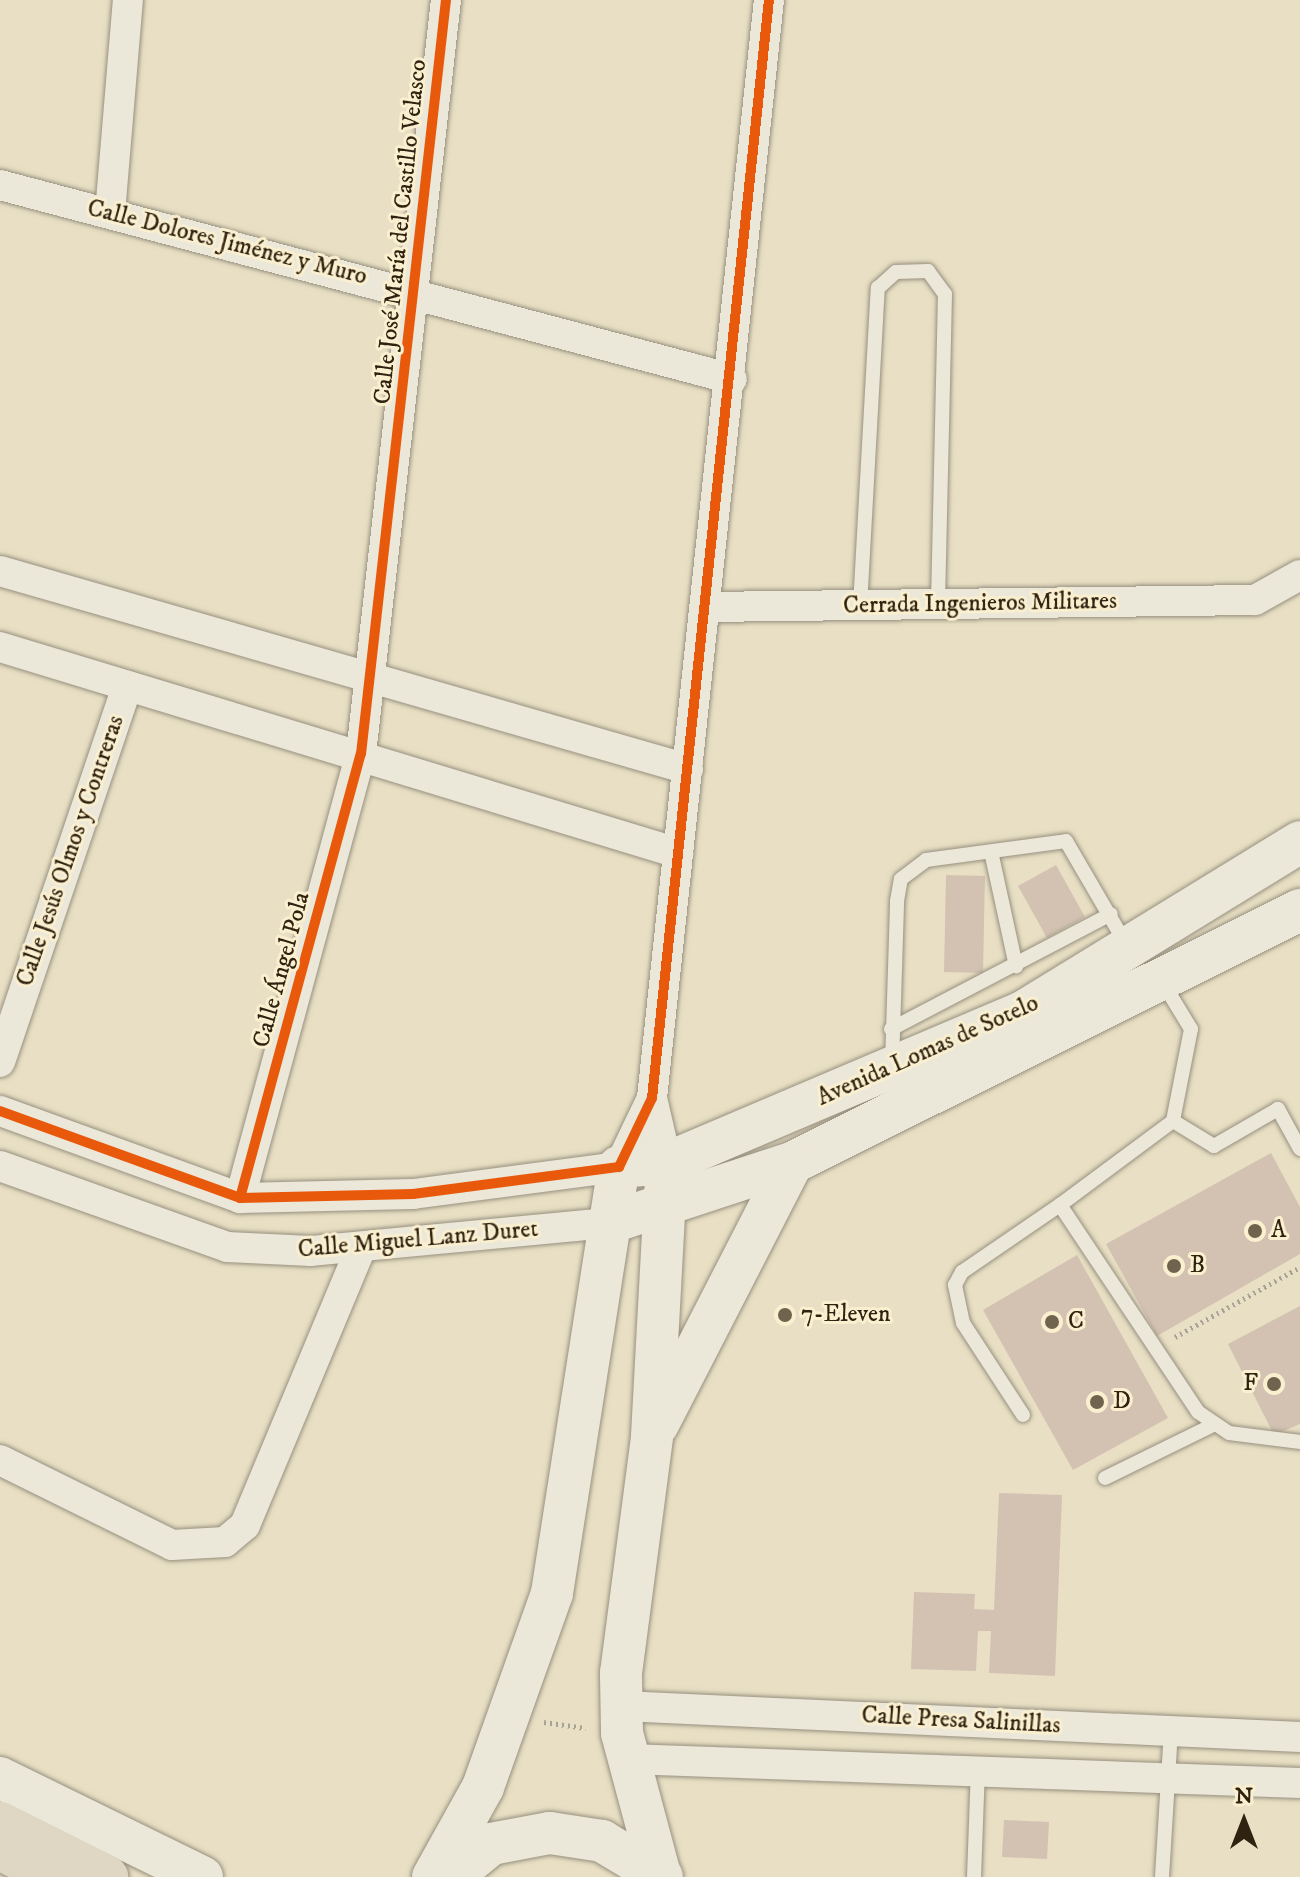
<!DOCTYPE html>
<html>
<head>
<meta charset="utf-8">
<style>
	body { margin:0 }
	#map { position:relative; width:1300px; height:1877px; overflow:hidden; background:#e8dfc4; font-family:"IM FELL DW Pica",serif }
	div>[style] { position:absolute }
	.building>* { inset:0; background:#d3c2b2 }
	.path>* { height:5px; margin-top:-2.5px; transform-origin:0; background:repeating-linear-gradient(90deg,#a8a397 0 2px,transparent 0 6px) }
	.roads { filter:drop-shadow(0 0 2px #97907f) drop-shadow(0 0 2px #97907f) }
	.service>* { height:14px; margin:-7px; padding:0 7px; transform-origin:7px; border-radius:7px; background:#ebe7d9 }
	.minor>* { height:30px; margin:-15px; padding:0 15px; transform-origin:15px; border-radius:15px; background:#ebe7d9 }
	.secondary>* { height:42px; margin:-21px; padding:0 21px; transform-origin:21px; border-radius:21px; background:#ebe7d9 }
	.trunk>* { height:44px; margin:-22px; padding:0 22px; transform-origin:22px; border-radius:22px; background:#dfd6c4 }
	.motorway>* { height:44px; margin:-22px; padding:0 22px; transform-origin:22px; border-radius:22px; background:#dfd6c4 }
	.cycleway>* { height:10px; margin:-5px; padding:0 5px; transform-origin:5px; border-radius:5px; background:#e8590c }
	.dots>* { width:22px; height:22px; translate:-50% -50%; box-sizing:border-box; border:4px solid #faefcf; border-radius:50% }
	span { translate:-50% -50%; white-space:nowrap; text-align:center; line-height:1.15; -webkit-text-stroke:6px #faefcf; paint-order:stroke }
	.street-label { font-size:24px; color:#2f2210 }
	.poi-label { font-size:24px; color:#2f2210 }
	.left { translate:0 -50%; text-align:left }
	.right { translate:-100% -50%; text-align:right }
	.north { position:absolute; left:1204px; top:1781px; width:80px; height:80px; -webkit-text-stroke:6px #faefcf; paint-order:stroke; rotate:0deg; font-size:22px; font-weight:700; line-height:32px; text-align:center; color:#2f2210 }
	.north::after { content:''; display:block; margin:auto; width:28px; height:36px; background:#2f2210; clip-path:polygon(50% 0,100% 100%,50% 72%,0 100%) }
</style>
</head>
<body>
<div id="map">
	<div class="building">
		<div style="clip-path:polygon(1056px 865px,1085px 917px,1047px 938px,1018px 886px)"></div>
		<div style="clip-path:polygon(946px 875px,985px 876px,983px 973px,944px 972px)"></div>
		<div style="clip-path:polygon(1271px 1153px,1300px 1207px,1300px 1254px,1157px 1336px,1106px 1244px)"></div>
		<div style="clip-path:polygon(1077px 1255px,1168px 1418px,1073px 1470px,983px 1310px)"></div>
		<div style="clip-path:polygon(1300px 1306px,1300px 1424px,1274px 1435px,1228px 1344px)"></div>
		<div style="clip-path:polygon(999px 1493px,1062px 1495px,1055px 1676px,989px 1673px,991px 1631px,978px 1631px,976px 1671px,911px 1669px,914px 1592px,975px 1594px,974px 1609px,994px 1610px)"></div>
		<div style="clip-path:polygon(1004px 1820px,1049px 1822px,1047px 1859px,1002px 1857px)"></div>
	</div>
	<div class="path">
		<div style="left:1175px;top:1337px;width:143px;rotate:-29.2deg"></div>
		<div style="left:544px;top:1722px;width:42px;rotate:8.1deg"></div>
	</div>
	<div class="roads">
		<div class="service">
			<div style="left:860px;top:606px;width:319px;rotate:-86.8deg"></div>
			<div style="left:878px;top:288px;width:24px;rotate:-42deg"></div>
			<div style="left:896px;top:272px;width:32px;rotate:-2deg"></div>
			<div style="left:928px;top:271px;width:29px;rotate:54deg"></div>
			<div style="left:945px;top:294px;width:310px;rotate:91.3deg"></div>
			<div style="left:992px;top:856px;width:113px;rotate:77.7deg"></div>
			<div style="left:1163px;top:983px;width:54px;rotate:58.7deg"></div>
			<div style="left:1191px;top:1029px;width:94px;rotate:101.1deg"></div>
			<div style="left:891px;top:1029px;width:248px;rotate:-27.6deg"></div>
			<div style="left:892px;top:1064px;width:163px;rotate:-88.2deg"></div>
			<div style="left:897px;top:901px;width:22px;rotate:-80deg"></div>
			<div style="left:901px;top:879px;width:31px;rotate:-37deg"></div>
			<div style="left:926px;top:860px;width:141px;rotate:-7.7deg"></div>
			<div style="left:1066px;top:841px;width:121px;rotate:59.8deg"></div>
			<div style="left:1300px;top:1149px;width:46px;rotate:-118.8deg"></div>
			<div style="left:1278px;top:1109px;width:74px;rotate:150deg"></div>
			<div style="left:1214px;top:1146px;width:48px;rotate:-148.6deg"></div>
			<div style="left:1173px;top:1121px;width:141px;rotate:143.4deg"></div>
			<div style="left:1060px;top:1205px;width:249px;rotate:56.3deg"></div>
			<div style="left:1198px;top:1412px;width:37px;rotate:34deg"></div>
			<div style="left:1229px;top:1433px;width:72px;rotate:7.2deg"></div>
			<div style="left:1023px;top:1415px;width:110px;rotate:-123.1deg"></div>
			<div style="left:963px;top:1323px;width:39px;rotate:-102deg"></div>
			<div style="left:955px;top:1285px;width:15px;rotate:-62deg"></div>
			<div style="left:962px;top:1272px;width:119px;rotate:-34.4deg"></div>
			<div style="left:1105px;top:1478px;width:118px;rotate:-26.1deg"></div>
			<div style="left:974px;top:1877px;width:110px;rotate:-87.9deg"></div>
			<div style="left:1162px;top:1877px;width:146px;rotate:-86.5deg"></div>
		</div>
		<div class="minor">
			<div style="left:0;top:185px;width:757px;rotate:14.84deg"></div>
			<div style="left:110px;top:213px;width:214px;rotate:-85.2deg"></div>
			<div style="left:0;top:571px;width:716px;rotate:16.06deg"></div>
			<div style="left:705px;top:607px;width:550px;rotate:-0.73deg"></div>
			<div style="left:1255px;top:600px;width:51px;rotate:-29.1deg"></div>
			<div style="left:0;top:647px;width:709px;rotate:16.9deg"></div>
			<div style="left:0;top:1062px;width:397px;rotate:-71.3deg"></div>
			<div style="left:652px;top:1098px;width:67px;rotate:77deg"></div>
			<div style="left:0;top:1111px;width:255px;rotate:19.9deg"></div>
			<div style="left:240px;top:1198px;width:173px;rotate:-1.3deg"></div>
			<div style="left:413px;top:1194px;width:208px;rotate:-7.5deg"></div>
			<div style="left:619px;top:1167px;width:76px;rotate:-64.4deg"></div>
			<div style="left:652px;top:1098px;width:1104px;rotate:-83.92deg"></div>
			<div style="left:0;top:1166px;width:241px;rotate:19.6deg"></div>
			<div style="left:227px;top:1247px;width:84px;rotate:2.7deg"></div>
			<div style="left:311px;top:1251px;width:299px;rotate:-5.4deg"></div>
			<div style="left:240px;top:1198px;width:460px;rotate:-74.8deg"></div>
			<div style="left:361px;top:754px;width:759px;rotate:-83.57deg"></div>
			<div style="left:0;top:1460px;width:192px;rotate:26.3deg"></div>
			<div style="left:172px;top:1545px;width:53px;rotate:-3.2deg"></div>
			<div style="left:225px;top:1542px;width:26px;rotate:-40deg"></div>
			<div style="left:245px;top:1525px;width:300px;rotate:-67.3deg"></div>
			<div style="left:622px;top:1706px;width:679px;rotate:2.62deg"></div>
			<div style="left:628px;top:1759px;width:672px;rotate:2.05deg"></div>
		</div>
		<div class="secondary">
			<div style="left:609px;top:1223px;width:193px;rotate:-18.2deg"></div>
			<div style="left:792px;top:1163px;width:568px;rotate:-26.47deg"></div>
			<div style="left:658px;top:1424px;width:293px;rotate:-62.8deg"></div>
			<div style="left:0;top:1778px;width:225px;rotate:26.1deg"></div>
			<div style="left:660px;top:1875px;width:147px;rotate:-105deg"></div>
			<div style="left:622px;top:1733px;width:60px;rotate:-91deg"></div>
			<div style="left:621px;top:1673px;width:239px;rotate:-82.5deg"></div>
			<div style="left:652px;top:1436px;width:255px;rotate:-86.9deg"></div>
			<div style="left:433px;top:1877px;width:103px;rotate:-60.9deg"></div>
			<div style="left:483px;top:1787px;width:206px;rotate:-70.4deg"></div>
			<div style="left:552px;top:1593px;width:431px;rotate:-81.1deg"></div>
			<div style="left:619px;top:1167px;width:48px;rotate:-4.8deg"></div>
			<div style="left:667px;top:1163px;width:387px;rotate:-23deg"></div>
			<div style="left:1023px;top:1012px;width:325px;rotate:-31.5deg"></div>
			<div style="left:451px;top:1877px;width:52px;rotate:-39.5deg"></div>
			<div style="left:491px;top:1844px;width:60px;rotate:-10.6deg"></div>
			<div style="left:550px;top:1833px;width:53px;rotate:8.7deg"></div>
			<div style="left:602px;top:1841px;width:70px;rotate:31deg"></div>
		</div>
		<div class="trunk">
			<div style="left:0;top:1824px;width:119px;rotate:26.6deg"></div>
		</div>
		<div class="motorway">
			<div style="left:0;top:1848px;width:64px;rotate:27deg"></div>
		</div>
	</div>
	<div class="cycleway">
		<div style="left:0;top:1111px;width:255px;rotate:19.9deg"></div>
		<div style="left:240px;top:1198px;width:173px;rotate:-1.3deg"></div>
		<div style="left:413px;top:1194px;width:208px;rotate:-7.5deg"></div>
		<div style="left:619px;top:1167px;width:76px;rotate:-64.4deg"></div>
		<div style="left:652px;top:1098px;width:1104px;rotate:-83.92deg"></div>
		<div style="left:240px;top:1198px;width:460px;rotate:-74.8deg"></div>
		<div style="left:361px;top:754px;width:759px;rotate:-83.57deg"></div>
	</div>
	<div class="dots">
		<div style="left:1255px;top:1231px;background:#70644f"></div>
		<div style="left:1174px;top:1266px;background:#70644f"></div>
		<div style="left:785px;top:1315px;background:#70644f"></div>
		<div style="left:1052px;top:1322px;background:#70644f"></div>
		<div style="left:1274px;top:1384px;background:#70644f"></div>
		<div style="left:1097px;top:1402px;background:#70644f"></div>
	</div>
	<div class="street-label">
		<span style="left:401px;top:232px;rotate:-84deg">Calle José María del Castillo Velasco</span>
		<span style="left:227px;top:243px;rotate:14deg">Calle Dolores Jiménez y Muro</span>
		<span style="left:980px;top:604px;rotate:-1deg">Cerrada Ingenieros Militares</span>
		<span style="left:71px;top:851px;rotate:-71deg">Calle Jesús Olmos y Contreras</span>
		<span style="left:282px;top:970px;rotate:-75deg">Calle Ángel Pola</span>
		<span style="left:928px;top:1051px;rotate:-24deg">Avenida Lomas de Sotelo</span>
		<span style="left:418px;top:1240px;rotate:-5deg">Calle Miguel Lanz Duret</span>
		<span style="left:961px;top:1721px;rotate:3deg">Calle Presa Salinillas</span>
	</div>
	<div class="poi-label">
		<span class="left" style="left:1271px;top:1231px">A</span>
		<span class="left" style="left:1190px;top:1266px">B</span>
		<span class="left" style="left:801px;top:1315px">7-Eleven</span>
		<span class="left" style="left:1068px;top:1322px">C</span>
		<span class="right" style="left:1258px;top:1384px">F</span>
		<span class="left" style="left:1113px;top:1402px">D</span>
	</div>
	<div class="north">N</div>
</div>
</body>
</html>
